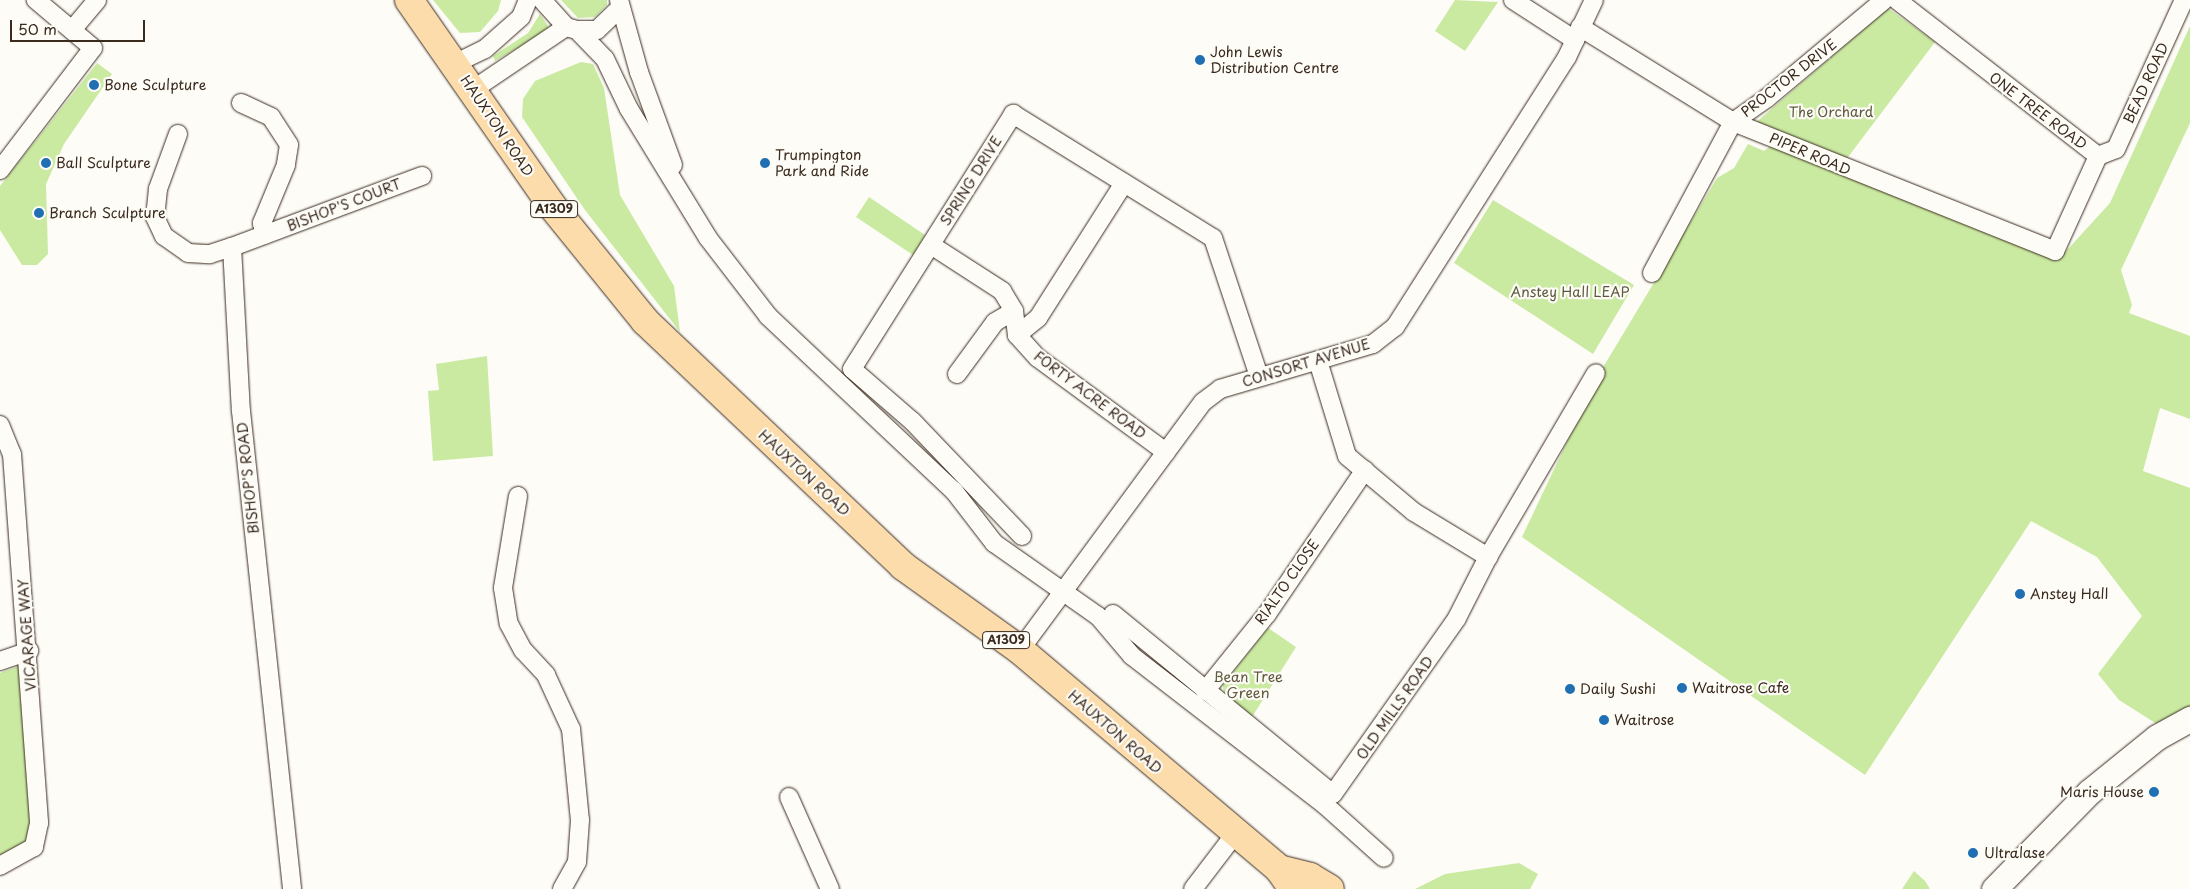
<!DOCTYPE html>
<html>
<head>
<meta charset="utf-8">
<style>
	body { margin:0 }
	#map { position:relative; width:2190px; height:889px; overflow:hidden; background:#fdfcf7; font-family:"Playpen Sans",sans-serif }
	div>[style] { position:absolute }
	.green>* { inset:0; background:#caeaa2 }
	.roads { filter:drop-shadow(0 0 1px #3b2a1e) drop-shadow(0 0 1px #3b2a1e) }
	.street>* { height:18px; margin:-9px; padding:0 9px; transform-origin:9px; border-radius:9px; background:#fdfcf7 }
	.secondary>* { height:25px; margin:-12.5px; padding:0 12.5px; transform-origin:12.5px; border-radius:12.5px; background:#fdfcf7 }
	.primary>* { height:28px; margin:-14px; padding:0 14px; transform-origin:14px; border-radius:14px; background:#fcdcab }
	.dots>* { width:14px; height:14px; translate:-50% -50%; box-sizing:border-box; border:2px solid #fdfcf7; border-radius:50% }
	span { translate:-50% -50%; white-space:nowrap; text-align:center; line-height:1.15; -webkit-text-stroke:4.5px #fdfcf7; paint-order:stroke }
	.shield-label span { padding:1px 4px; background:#fdfcf7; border:1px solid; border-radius:4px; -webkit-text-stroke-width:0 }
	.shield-label { font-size:12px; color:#3b2a1e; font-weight:700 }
	.poi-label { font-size:14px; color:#3b2a1e }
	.left { translate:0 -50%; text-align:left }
	.right { translate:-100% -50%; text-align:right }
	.street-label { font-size:14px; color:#3b2a1e }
	.park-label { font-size:14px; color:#5f5a3f }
	.scale { position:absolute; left:10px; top:20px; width:135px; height:22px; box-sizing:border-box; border:2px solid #3b2a1e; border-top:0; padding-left:6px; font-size:15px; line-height:18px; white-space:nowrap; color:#3b2a1e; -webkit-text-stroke:4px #fdfcf7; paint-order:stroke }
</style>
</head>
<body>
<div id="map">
	<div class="green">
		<div style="clip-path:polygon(433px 0,501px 0,498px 11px,480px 32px,460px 33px)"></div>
		<div style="clip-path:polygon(561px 0,607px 0,607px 5px,595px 17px,578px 18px)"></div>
		<div style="clip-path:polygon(1455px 0,1498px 2px,1465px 51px,1435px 31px)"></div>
		<div style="clip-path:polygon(1888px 8px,1935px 42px,1845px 161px,1753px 125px)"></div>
		<div style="clip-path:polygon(540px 14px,550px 29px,495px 61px,493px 56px,528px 33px)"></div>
		<div style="clip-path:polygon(2190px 26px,2190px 123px,2121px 270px,2132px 305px,2129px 313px,2190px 336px,2190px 419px,2160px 408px,2143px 471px,2190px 488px,2190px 709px,2160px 726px,2119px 700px,2098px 674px,2142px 616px,2097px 557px,2031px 521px,1865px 775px,1522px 537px,1599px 374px,1717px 178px,1734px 168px,1748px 144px,1764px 151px,1772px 145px,1893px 190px,2057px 261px,2110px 203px)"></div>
		<div style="clip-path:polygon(581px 62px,593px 64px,604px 88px,620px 195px,674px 286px,680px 332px,585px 210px,522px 117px,523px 99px,535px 81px)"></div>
		<div style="clip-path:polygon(97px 63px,112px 74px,64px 144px,46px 184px,48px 254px,37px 265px,22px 265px,0 230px,0 186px)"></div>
		<div style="clip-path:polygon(869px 197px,925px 235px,913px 255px,856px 217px)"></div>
		<div style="clip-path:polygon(1493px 200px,1634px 285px,1593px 354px,1454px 263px)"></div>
		<div style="clip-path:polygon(487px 356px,493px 456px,433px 461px,428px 391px,439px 390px,436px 364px)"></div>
		<div style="clip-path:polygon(1268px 628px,1296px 647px,1252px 717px,1224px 695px,1223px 685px)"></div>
		<div style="clip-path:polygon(19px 666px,31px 827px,27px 843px,0 859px,0 673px)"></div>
		<div style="clip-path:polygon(1519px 863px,1538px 874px,1530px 889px,1415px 889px,1445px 874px)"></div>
		<div style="clip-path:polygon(1914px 871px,1925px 881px,1930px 889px,1902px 889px)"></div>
	</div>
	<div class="roads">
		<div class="street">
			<div style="left:542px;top:0;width:36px;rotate:48deg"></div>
			<div style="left:566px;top:27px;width:11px;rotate:15deg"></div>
			<div style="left:577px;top:30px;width:20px"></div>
			<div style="left:597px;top:30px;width:30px;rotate:-44deg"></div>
			<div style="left:619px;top:0;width:75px;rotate:74.5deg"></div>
			<div style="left:639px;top:72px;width:99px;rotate:69.9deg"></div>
			<div style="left:1513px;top:0;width:74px;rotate:32.8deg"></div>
			<div style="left:1580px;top:27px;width:180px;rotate:31.8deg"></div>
			<div style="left:1733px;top:122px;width:347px;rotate:21.8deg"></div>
			<div style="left:2055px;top:251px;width:104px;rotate:-65.6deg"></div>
			<div style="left:2098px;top:156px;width:254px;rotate:-142.2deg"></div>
			<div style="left:72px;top:30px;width:39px;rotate:-50deg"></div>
			<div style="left:577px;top:30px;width:40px;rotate:46deg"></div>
			<div style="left:605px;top:59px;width:55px;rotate:64.4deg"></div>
			<div style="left:629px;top:109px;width:151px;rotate:58.5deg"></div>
			<div style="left:708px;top:238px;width:98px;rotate:52.4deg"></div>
			<div style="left:768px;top:316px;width:255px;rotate:43.3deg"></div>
			<div style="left:954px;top:491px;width:66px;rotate:52.4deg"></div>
			<div style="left:994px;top:543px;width:127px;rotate:35.1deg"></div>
			<div style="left:1098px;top:616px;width:52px;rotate:49.6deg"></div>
			<div style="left:1132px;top:656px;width:244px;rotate:37.7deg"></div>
			<div style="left:1325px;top:805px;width:79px;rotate:41.9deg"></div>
			<div style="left:454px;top:64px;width:34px;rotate:-26deg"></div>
			<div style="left:485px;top:49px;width:48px;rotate:-41.6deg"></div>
			<div style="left:521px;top:17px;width:18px;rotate:-68deg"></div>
			<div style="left:474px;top:89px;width:111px;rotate:-34deg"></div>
			<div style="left:241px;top:103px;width:33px;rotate:25deg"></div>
			<div style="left:271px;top:117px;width:33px;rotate:57deg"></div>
			<div style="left:289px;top:145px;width:20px;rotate:99deg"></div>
			<div style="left:286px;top:165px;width:63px;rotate:112.5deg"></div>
			<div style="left:262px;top:223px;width:12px;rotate:76deg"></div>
			<div style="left:178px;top:134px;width:59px;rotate:110deg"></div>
			<div style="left:158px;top:189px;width:28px;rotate:96deg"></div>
			<div style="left:155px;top:217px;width:21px;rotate:65deg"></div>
			<div style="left:164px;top:236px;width:29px;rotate:35deg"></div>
			<div style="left:188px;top:253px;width:22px;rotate:3deg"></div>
			<div style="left:210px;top:254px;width:23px;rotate:-18deg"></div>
			<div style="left:232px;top:247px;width:203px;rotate:-20.5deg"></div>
			<div style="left:2098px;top:156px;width:19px;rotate:-21deg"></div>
			<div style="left:2116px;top:149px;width:164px;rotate:-65.5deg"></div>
			<div style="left:0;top:170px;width:153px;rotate:-52.7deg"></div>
			<div style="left:93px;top:48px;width:75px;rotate:-139.9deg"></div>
			<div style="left:931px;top:245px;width:85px;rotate:32.9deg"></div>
			<div style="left:1002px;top:291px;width:23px;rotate:59deg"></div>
			<div style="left:1014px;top:311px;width:24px;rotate:83deg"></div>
			<div style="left:1017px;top:335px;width:31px;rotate:48deg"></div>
			<div style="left:1038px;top:358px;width:159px;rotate:36.3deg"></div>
			<div style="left:232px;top:247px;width:164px;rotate:86.9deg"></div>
			<div style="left:241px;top:411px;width:481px;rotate:83.9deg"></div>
			<div style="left:1652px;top:273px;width:171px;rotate:-61.8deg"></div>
			<div style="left:1733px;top:122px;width:42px;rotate:-35.2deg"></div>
			<div style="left:1767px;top:98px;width:153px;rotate:-39.9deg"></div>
			<div style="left:1017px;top:335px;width:27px;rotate:-39deg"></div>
			<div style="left:1038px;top:318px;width:160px;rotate:-57.5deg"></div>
			<div style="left:1318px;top:361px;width:99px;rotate:73deg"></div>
			<div style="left:1347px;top:456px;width:87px;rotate:39.9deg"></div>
			<div style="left:1414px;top:512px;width:87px;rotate:31.3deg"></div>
			<div style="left:957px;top:374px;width:64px;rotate:-53.8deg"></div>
			<div style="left:995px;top:322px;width:22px;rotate:-30deg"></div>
			<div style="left:0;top:425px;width:31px;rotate:68deg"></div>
			<div style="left:12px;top:454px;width:370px;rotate:85.8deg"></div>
			<div style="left:39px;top:823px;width:25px;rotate:102deg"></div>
			<div style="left:34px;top:847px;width:39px;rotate:151deg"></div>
			<div style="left:518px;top:496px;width:93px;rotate:99.3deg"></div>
			<div style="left:503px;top:588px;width:36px;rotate:81deg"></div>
			<div style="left:509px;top:624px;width:30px;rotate:62deg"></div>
			<div style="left:523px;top:650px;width:34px;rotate:47deg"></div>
			<div style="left:546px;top:675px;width:60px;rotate:65.2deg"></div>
			<div style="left:571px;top:729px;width:91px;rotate:84.4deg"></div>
			<div style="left:580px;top:820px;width:42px;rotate:94.1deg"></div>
			<div style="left:577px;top:862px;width:31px;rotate:119deg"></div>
			<div style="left:1022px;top:536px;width:159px;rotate:-133.7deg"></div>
			<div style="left:912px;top:421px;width:79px;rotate:-139.1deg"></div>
			<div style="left:852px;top:369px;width:302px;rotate:-57.7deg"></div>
			<div style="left:1013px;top:114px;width:235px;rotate:31.8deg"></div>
			<div style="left:1213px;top:238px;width:145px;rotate:71.6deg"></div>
			<div style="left:1113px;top:614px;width:284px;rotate:39.3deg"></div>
			<div style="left:1333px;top:794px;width:215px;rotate:-54.8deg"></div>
			<div style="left:1457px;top:618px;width:68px;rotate:-63.1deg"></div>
			<div style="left:1488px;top:557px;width:213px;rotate:-59.6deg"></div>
			<div style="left:1020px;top:650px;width:308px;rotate:-53.6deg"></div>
			<div style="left:1203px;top:402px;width:21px;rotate:-37deg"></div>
			<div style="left:1220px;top:389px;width:159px;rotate:-16.4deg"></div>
			<div style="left:1373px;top:344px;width:28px;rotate:-38deg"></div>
			<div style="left:1395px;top:327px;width:320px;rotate:-57.5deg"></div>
			<div style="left:1567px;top:57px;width:63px;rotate:-64.7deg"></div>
			<div style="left:0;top:661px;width:31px;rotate:-19deg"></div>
			<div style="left:1205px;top:691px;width:99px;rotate:-51.2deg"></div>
			<div style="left:1267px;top:614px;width:174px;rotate:-55.8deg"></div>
			<div style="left:789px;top:797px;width:101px;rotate:66deg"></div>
			<div style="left:1193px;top:889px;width:69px;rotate:-52.6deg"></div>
		</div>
		<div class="secondary">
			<div style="left:1994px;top:889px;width:136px;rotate:-45.6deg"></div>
			<div style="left:2089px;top:792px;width:87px;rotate:-39deg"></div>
			<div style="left:2157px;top:737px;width:38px;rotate:-29deg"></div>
		</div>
		<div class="primary">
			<div style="left:409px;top:0;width:251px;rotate:55.2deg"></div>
			<div style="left:552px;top:206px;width:148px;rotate:51deg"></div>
			<div style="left:645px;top:321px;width:356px;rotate:43.5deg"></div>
			<div style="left:903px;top:566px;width:144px;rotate:35.7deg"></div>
			<div style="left:1020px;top:650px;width:339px;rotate:40.2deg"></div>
			<div style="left:1279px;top:869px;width:24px;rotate:55deg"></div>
			<div style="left:1279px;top:869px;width:32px;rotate:14deg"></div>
			<div style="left:1310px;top:877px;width:23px;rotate:31deg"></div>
		</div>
	</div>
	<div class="dots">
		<div style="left:1200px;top:60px;background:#1f6fb2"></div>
		<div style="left:94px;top:85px;background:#1f6fb2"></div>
		<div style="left:46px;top:163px;background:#1f6fb2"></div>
		<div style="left:765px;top:163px;background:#1f6fb2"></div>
		<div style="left:39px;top:213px;background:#1f6fb2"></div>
		<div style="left:2020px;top:594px;background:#1f6fb2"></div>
		<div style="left:1682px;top:688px;background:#1f6fb2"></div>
		<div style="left:1570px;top:689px;background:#1f6fb2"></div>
		<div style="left:1604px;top:720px;background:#1f6fb2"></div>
		<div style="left:2154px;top:792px;background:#1f6fb2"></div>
		<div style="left:1973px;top:853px;background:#1f6fb2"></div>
	</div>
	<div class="shield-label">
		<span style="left:554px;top:209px">A1309</span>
		<span style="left:1006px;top:640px">A1309</span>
	</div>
	<div class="poi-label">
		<span class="left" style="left:1210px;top:60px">John Lewis<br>Distribution Centre</span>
		<span class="left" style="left:104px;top:85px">Bone Sculpture</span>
		<span class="left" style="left:775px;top:163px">Trumpington<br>Park and Ride</span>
		<span class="left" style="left:56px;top:163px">Ball Sculpture</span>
		<span class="left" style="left:49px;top:213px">Branch Sculpture</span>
		<span class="left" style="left:2030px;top:594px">Anstey Hall</span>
		<span class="left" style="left:1692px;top:688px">Waitrose Cafe</span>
		<span class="left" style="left:1580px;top:689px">Daily Sushi</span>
		<span class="left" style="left:1614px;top:720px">Waitrose</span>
		<span class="right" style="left:2144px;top:792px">Maris House</span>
		<span class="left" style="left:1984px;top:853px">Ultralase</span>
	</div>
	<div class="street-label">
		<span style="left:1789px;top:78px;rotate:-38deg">PROCTOR DRIVE</span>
		<span style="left:2146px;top:83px;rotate:-65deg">BEAD ROAD</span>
		<span style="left:2038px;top:111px;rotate:37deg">ONE TREE ROAD</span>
		<span style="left:497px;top:126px;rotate:56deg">HAUXTON ROAD</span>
		<span style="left:1810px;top:154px;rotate:23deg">PIPER ROAD</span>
		<span style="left:971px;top:181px;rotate:-58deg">SPRING DRIVE</span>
		<span style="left:344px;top:205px;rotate:-21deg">BISHOP'S COURT</span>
		<span style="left:1306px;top:363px;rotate:-17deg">CONSORT AVENUE</span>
		<span style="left:1090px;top:395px;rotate:37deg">FORTY ACRE ROAD</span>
		<span style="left:804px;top:473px;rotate:43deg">HAUXTON ROAD</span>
		<span style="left:248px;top:478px;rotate:-96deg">BISHOP'S ROAD</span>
		<span style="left:1287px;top:582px;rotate:-55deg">RIALTO CLOSE</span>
		<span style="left:27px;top:635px;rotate:-94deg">VICARAGE WAY</span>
		<span style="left:1395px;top:708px;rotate:-55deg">OLD MILLS ROAD</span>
		<span style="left:1115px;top:732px;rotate:41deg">HAUXTON ROAD</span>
	</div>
	<div class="park-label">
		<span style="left:1831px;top:112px">The Orchard</span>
		<span style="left:1570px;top:292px">Anstey Hall LEAP</span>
		<span style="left:1248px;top:685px">Bean Tree<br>Green</span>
	</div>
	<div class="scale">50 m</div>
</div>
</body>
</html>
